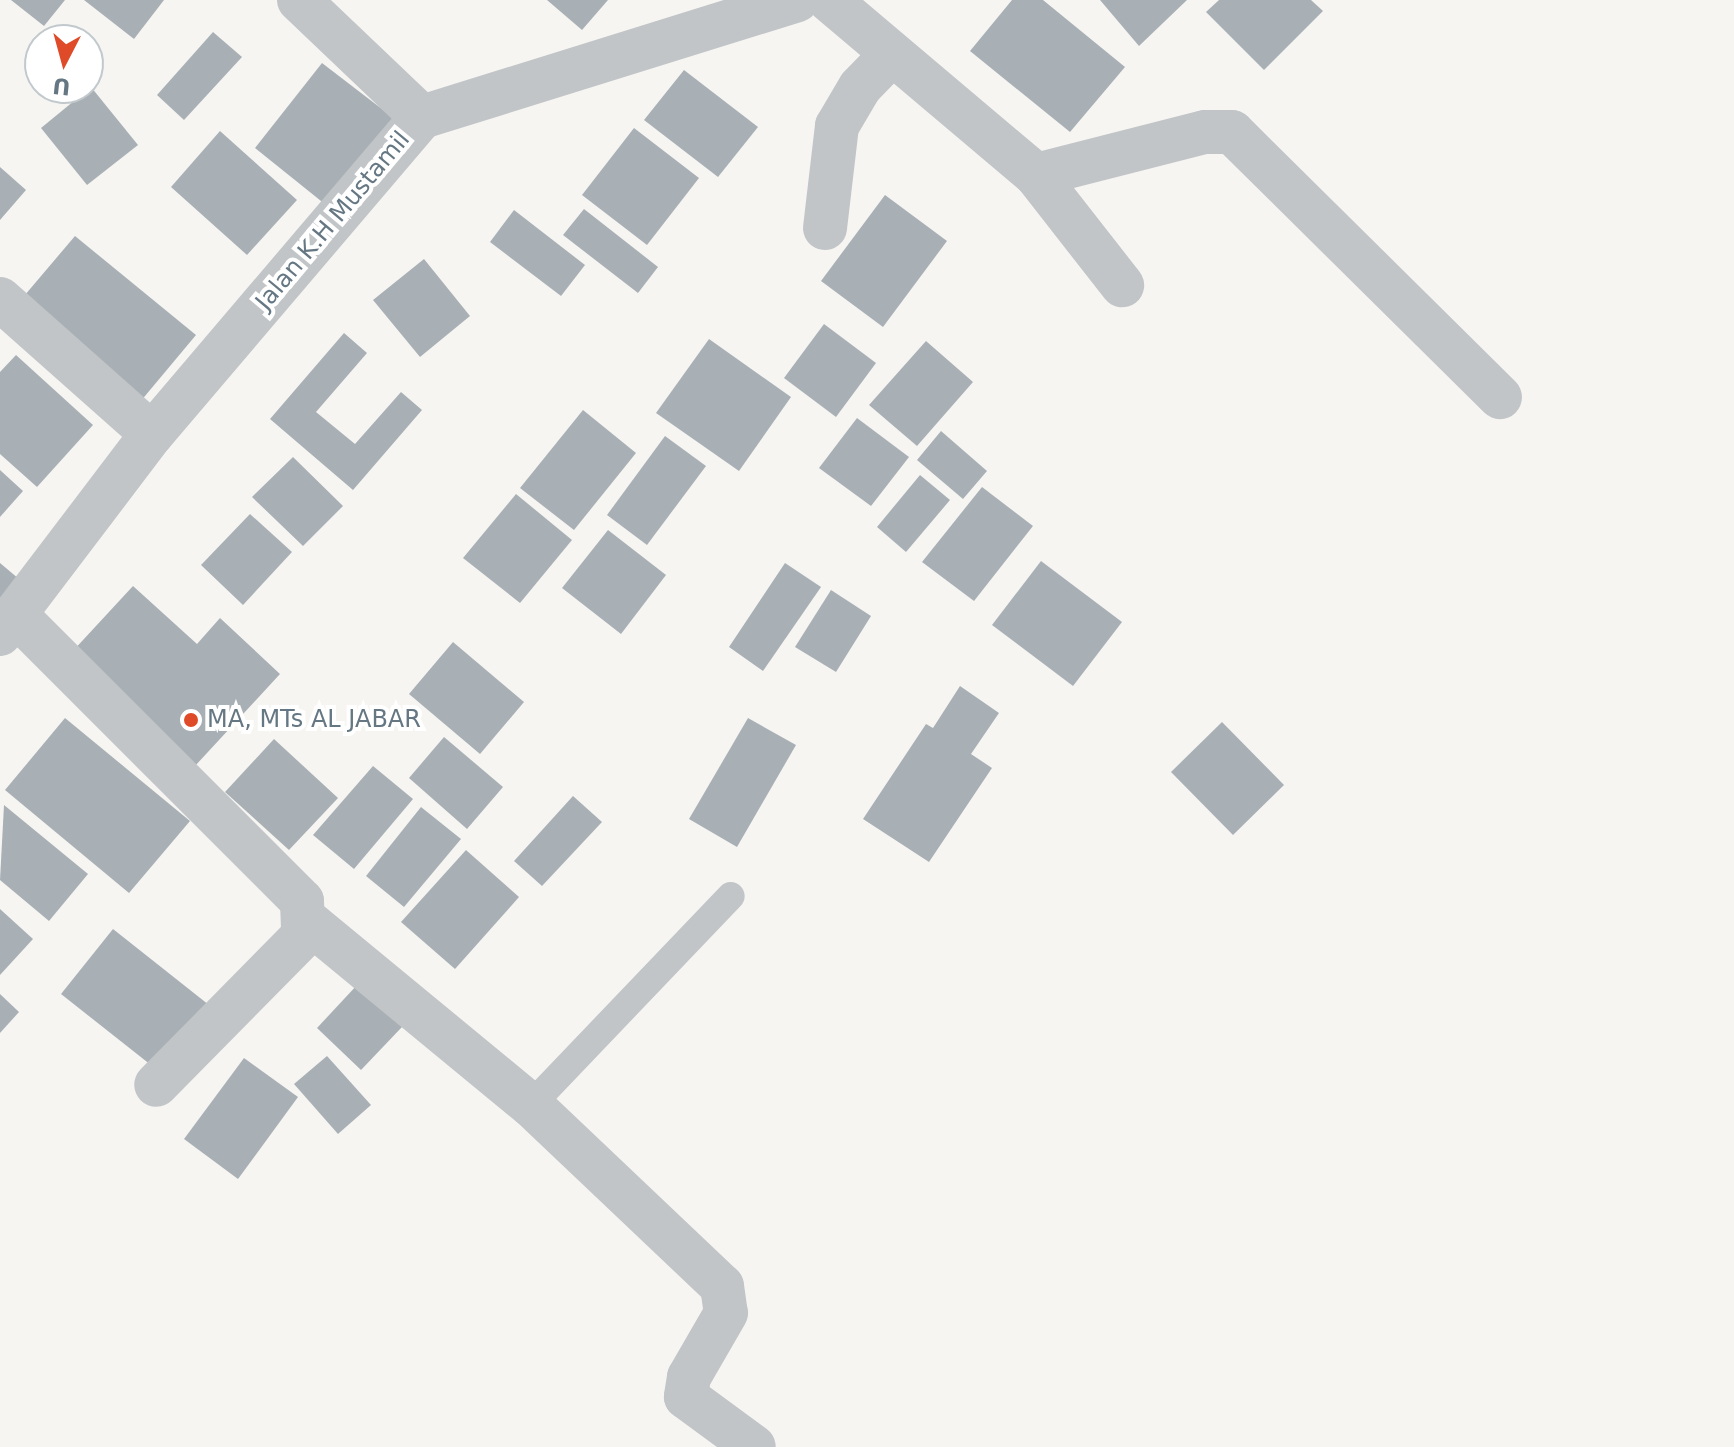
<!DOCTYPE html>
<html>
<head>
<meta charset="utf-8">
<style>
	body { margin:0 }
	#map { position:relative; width:1734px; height:1447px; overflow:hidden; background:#f6f5f2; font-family:"DejaVu Sans",sans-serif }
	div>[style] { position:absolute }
	.building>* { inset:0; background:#a8b0b5 }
	.lane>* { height:28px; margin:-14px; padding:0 14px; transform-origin:14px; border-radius:14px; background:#c1c5c8 }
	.street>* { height:44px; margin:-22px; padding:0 22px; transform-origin:22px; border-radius:22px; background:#c1c5c8 }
	.dots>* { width:22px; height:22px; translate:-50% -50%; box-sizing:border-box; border:4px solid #fff; border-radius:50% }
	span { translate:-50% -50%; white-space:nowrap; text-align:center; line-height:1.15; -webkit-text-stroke:8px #fff; paint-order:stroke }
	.street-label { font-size:24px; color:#657783 }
	.poi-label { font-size:24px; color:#657783 }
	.left { translate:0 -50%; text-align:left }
	.north { position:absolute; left:24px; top:24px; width:80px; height:80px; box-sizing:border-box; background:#fff; border:2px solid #c1c9cd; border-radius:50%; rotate:186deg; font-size:22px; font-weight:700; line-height:32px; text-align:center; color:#657783 }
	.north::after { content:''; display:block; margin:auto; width:28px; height:36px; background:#df4b28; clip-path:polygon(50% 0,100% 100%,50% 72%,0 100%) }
</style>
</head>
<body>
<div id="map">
	<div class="building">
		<div style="clip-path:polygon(11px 0,65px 0,44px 26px)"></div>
		<div style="clip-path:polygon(84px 0,164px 0,134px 39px)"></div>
		<div style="clip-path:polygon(547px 0,608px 0,582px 30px)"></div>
		<div style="clip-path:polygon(1012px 0,1043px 0,1125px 67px,1070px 132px,970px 51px)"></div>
		<div style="clip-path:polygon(1100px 0,1187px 0,1139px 46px)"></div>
		<div style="clip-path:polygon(1219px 0,1311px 0,1323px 11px,1264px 70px,1206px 12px)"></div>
		<div style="clip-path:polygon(213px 32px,242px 57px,184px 120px,157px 95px)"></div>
		<div style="clip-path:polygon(322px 63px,395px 119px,326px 205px,255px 148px)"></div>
		<div style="clip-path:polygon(684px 70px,758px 127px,718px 177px,644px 120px)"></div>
		<div style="clip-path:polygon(91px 87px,138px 145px,87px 185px,41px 128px)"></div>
		<div style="clip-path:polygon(634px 128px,699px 178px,647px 245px,582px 195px)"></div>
		<div style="clip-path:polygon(220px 131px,297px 200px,247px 255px,171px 187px)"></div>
		<div style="clip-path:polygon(0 167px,26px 190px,0 220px)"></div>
		<div style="clip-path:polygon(885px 195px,947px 241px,883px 327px,821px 281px)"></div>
		<div style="clip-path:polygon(584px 209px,658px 267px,638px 293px,563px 235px)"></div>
		<div style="clip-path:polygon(514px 210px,585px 265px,561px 296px,490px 242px)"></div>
		<div style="clip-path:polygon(75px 236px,196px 335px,140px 402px,19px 302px)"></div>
		<div style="clip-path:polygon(424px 259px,470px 316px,420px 357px,373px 300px)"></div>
		<div style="clip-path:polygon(824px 324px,876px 363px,836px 417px,784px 378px)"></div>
		<div style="clip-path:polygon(344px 333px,367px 353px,316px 412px,355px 444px,401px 392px,422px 410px,353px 490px,270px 419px)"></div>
		<div style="clip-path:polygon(709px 339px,791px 397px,739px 471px,656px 413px)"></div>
		<div style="clip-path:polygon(926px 341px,973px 382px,917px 446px,869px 405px)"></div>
		<div style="clip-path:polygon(16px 355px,93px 425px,37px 487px,0 454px,0 372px)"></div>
		<div style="clip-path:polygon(583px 410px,636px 453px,574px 530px,520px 488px)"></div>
		<div style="clip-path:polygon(857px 418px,909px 457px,871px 506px,819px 468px)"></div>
		<div style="clip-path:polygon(941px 431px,987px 471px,963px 499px,917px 460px)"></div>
		<div style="clip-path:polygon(665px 436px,706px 466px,647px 545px,607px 515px)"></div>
		<div style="clip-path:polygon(293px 457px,343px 506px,303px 546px,252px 497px)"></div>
		<div style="clip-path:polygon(0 470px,23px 491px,0 517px)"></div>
		<div style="clip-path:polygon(920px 475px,950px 500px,906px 552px,877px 527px)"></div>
		<div style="clip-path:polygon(982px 487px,1033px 526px,974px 601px,922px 562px)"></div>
		<div style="clip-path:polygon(516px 494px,572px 540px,520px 603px,463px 558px)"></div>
		<div style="clip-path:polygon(250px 514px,292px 552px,243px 605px,201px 565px)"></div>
		<div style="clip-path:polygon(608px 530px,666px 575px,621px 634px,562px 588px)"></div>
		<div style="clip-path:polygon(1041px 561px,1122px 622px,1073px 686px,992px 625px)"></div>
		<div style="clip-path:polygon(0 563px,19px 579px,0 601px)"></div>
		<div style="clip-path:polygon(785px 563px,821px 587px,763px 671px,729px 647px)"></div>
		<div style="clip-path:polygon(133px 586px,197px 644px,220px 618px,280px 674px,195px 766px,71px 653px)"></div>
		<div style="clip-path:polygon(831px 590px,871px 616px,836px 672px,795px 647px)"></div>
		<div style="clip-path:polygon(453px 642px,524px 702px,480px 754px,409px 694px)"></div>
		<div style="clip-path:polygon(960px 686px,999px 713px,971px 754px,992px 768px,929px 862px,863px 819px,926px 724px,933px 728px)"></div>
		<div style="clip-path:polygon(65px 718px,190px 821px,129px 893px,5px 790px)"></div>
		<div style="clip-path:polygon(748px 718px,796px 745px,737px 847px,689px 819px)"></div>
		<div style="clip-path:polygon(1222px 722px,1284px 785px,1233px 835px,1171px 772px)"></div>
		<div style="clip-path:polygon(444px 737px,503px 787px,467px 829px,409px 778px)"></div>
		<div style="clip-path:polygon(274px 739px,338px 798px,289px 850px,225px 792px)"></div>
		<div style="clip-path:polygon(373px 766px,413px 799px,354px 869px,313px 835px)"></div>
		<div style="clip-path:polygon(573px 796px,602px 822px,542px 886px,514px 861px)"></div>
		<div style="clip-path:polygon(4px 805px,88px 874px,49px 921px,0 880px)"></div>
		<div style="clip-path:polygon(421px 807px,461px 839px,404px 907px,366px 876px)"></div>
		<div style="clip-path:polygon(466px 850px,519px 897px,455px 969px,401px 922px)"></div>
		<div style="clip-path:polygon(0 909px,33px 939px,0 975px)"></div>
		<div style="clip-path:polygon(113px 929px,209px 1005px,156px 1069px,61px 994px)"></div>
		<div style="clip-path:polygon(358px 984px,402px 1027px,361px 1070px,317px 1028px)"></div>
		<div style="clip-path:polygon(0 994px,19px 1012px,0 1033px)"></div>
		<div style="clip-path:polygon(327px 1056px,371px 1105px,338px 1134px,294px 1084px)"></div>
		<div style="clip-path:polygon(244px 1058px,298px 1097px,238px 1179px,184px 1139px)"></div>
	</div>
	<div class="lane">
		<div style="left:531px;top:1105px;width:289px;rotate:-46.3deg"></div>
	</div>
	<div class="street">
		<div style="left:299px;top:0;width:170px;rotate:43.6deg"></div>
		<div style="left:829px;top:0;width:271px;rotate:40.2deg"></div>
		<div style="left:1036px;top:175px;width:174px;rotate:-14.3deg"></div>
		<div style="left:1205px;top:132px;width:27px"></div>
		<div style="left:1232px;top:132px;width:377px;rotate:44.7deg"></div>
		<div style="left:1036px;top:175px;width:140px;rotate:52deg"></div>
		<div style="left:825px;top:228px;width:103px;rotate:-83.3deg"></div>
		<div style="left:837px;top:126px;width:45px;rotate:-59.5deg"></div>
		<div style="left:860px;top:87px;width:46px;rotate:-45.9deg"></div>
		<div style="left:0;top:299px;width:203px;rotate:41.6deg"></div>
		<div style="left:17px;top:616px;width:403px;rotate:45deg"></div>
		<div style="left:302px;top:901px;width:35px;rotate:88deg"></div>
		<div style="left:303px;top:936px;width:209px;rotate:134.6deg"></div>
		<div style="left:0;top:634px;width:251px;rotate:-52.8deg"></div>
		<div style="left:152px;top:434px;width:416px;rotate:-49.6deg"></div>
		<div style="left:422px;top:117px;width:393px;rotate:-17.3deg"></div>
		<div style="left:305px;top:919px;width:293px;rotate:39.5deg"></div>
		<div style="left:531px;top:1105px;width:263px;rotate:43.5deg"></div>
		<div style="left:722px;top:1286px;width:27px;rotate:82deg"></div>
		<div style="left:726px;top:1313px;width:74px;rotate:120deg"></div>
		<div style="left:689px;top:1377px;width:20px;rotate:99deg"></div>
		<div style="left:686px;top:1397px;width:84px;rotate:36.3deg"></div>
	</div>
	<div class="dots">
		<div style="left:191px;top:720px;background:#df4b28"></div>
	</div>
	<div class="street-label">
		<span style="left:333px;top:221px;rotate:-50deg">Jalan K.H Mustamil</span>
	</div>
	<div class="poi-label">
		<span class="left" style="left:207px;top:720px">MA, MTs AL JABAR</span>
	</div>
	<div class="north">U</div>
</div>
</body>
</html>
